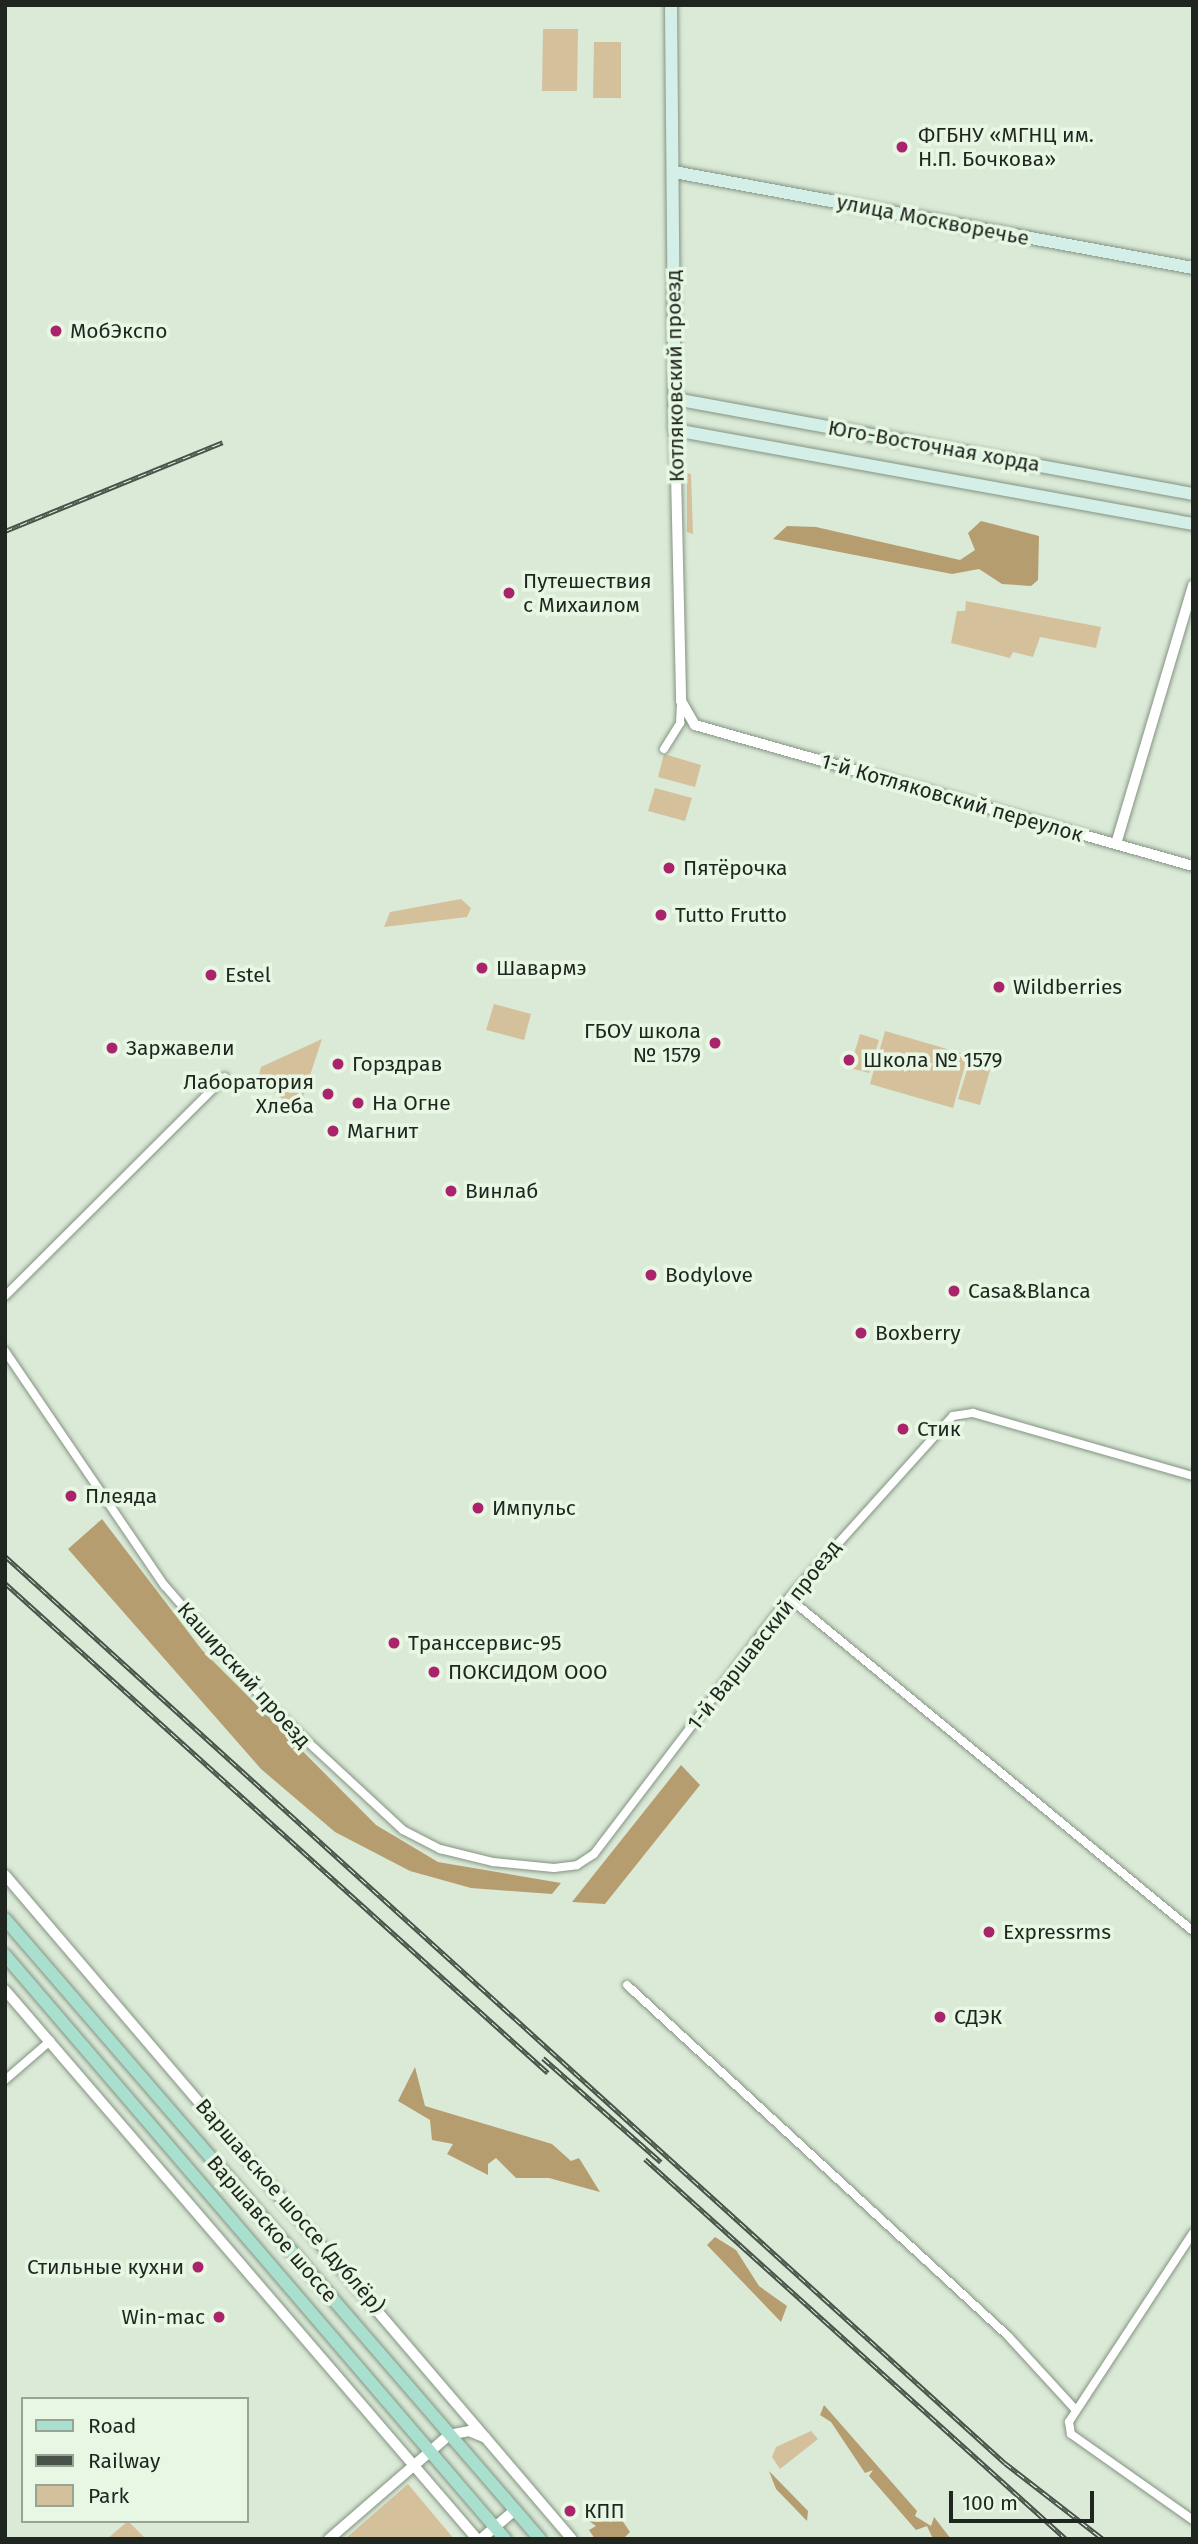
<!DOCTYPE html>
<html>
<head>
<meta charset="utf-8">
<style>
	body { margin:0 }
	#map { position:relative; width:1198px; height:2544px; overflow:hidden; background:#daead7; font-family:"Fira Sans",sans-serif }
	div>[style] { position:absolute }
	.green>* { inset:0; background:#d5c09c }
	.forest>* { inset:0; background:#b69d70 }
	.roads { filter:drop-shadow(0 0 2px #859382) drop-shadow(0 0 2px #859382) }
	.minor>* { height:8px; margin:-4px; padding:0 4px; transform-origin:4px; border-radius:4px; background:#fff }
	.tertiary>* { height:10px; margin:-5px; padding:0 5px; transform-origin:5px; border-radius:5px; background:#fff }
	.secondary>* { height:12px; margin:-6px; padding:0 6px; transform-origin:6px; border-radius:6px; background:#d4efe7 }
	.primary>* { height:12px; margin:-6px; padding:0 6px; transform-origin:6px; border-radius:6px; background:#a9dfce }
	.rail>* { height:5px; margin-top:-2.5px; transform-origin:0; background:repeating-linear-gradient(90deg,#e7f7e4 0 8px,#495249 0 16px); box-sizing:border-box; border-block:2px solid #495249 }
	.dots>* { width:19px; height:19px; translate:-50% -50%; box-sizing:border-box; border:4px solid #e7f7e4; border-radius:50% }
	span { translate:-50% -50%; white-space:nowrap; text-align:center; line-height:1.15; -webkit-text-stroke:7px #e7f7e4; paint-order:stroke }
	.poi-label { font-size:21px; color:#1f251f }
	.left { translate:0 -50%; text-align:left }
	.right { translate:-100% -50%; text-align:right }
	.street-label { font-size:21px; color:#1f251f }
	.frame { position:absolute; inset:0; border:7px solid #1f251f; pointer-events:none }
	.legend { position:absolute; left:21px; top:2397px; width:228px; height:126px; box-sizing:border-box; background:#e7f7e4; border:2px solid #97a395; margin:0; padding:9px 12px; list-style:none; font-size:21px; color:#1f251f }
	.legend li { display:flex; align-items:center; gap:14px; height:35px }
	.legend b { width:35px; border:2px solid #97a395 }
	.scale { position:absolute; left:949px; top:2491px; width:145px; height:32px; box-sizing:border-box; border:4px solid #1f251f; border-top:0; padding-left:9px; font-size:21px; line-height:24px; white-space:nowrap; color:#1f251f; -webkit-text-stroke:5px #e7f7e4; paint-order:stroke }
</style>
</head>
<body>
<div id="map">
	<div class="green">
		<div style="clip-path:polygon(543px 29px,578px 29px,577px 91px,542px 91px)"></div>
		<div style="clip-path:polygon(594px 42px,621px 42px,621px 98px,593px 98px)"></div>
		<div style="clip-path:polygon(687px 473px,691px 474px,693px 534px,687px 532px)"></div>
		<div style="clip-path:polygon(966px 601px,1101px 627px,1096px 648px,1040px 637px,1033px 657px,1013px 652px,1010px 658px,951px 643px,957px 611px,965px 611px)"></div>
		<div style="clip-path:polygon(664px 754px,701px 765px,695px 787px,658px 777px)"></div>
		<div style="clip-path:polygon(655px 788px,692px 798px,685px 821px,648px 811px)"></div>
		<div style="clip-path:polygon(461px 899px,471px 908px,467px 917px,384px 927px,390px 912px)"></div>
		<div style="clip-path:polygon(494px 1004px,531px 1014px,524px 1040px,486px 1030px)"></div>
		<div style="clip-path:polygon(885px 1031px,968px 1055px,953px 1108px,870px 1084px)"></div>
		<div style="clip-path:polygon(860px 1034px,879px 1040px,869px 1073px,850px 1068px)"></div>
		<div style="clip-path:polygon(322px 1039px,298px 1112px,258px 1079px,261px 1067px)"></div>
		<div style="clip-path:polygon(969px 1064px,990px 1070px,980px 1105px,958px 1099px)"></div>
		<div style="clip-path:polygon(811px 2431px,818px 2439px,780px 2469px,772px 2457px,776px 2447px)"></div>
		<div style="clip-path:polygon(408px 2484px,454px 2539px,345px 2539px)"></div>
		<div style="clip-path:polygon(128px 2521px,146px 2539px,107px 2539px)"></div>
	</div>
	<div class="forest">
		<div style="clip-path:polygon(981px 521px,1039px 536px,1038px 580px,1031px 586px,1002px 584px,979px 569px,952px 574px,773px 539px,787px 526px,816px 527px,960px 560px,975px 550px,968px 533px)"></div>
		<div style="clip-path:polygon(102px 1519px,202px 1650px,376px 1825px,438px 1862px,561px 1883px,552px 1894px,471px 1888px,410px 1871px,335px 1832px,261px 1769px,68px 1549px)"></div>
		<div style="clip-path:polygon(681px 1765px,700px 1785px,605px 1904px,572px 1902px)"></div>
		<div style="clip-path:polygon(415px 2067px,425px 2106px,552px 2144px,571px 2161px,579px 2158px,600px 2192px,549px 2178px,516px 2178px,496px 2158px,488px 2164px,488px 2175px,447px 2154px,453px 2144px,432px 2140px,430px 2120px,398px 2101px)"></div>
		<div style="clip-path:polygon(715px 2237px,736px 2250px,759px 2286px,787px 2306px,781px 2322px,707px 2245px)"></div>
		<div style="clip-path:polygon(824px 2405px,917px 2511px,915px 2516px,931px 2526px,934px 2517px,951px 2539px,933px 2539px,927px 2526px,916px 2530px,869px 2476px,873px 2470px,865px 2473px,831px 2422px,820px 2415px)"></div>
		<div style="clip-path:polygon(769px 2471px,808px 2511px,807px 2521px,776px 2489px)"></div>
		<div style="clip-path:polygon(611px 2504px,630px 2532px,623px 2539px,595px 2539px,589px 2530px,596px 2526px,586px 2519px,586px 2509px)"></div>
	</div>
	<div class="roads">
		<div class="minor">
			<div style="left:664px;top:749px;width:31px;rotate:-58deg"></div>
			<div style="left:680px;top:723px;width:22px;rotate:-87deg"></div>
			<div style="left:5px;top:1296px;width:310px;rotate:-44.9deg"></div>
			<div style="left:5px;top:1351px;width:284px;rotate:55.8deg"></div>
			<div style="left:165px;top:1586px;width:157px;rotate:49.1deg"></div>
			<div style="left:268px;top:1705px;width:184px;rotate:42.8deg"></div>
			<div style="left:403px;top:1830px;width:42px;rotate:27.2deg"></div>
			<div style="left:440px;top:1849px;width:55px;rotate:13.8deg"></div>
			<div style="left:493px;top:1862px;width:61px;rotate:5.6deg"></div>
			<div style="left:554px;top:1868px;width:23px;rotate:-7deg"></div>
			<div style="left:577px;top:1865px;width:20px;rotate:-33deg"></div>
			<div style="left:594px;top:1854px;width:322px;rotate:-52.7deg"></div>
			<div style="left:789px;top:1598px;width:245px;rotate:-48deg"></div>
			<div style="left:953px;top:1416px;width:20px;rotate:-9deg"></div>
			<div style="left:973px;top:1413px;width:229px;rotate:16deg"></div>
			<div style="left:789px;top:1598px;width:524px;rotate:39.5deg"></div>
			<div style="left:627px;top:1985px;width:518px;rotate:42.65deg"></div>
			<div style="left:1008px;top:2336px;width:98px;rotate:47.5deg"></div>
			<div style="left:5px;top:2080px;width:60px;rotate:-40.9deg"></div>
			<div style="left:1193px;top:2233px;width:226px;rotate:123.3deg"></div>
			<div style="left:1069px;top:2422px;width:12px;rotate:81deg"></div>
			<div style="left:1071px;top:2434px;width:149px;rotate:35.2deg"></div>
		</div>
		<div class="tertiary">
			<div style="left:675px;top:430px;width:271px;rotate:88.7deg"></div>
			<div style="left:681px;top:701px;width:28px;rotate:60deg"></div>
			<div style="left:695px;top:725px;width:518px;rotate:15.81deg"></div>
			<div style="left:1116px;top:844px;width:270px;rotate:-73.4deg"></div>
			<div style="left:5px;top:1875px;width:873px;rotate:49.51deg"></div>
			<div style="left:5px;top:1990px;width:724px;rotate:49.31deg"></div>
			<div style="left:329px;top:2539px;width:159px;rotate:-40.9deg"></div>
			<div style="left:449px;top:2435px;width:20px;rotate:-11deg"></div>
			<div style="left:469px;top:2431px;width:18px;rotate:22deg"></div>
			<div style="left:481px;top:2539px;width:45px;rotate:-40.5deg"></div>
		</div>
		<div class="secondary">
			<div style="left:671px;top:5px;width:425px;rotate:89.5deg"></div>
			<div style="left:675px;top:430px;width:526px;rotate:10.29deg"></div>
			<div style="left:674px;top:172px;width:528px;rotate:10.48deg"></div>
			<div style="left:675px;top:399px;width:527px;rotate:10.39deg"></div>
		</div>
		<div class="primary">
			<div style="left:5px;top:1919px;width:819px;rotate:49.21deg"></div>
			<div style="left:5px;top:1955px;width:769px;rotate:49.43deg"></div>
		</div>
	</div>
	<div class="rail">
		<div style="left:5px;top:531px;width:235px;rotate:-22.2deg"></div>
		<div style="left:5px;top:1556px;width:1350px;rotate:42.21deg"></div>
		<div style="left:1005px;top:2463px;width:124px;rotate:37.8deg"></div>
		<div style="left:5px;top:1583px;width:731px;rotate:42.06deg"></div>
		<div style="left:543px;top:2058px;width:157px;rotate:41.4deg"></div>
		<div style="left:645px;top:2159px;width:567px;rotate:42.07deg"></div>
	</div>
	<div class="dots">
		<div style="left:902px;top:147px;background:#aa246c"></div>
		<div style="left:56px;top:331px;background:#aa246c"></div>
		<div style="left:509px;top:593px;background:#aa246c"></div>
		<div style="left:669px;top:868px;background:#aa246c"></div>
		<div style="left:661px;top:915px;background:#aa246c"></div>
		<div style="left:482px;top:968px;background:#aa246c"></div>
		<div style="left:211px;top:975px;background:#aa246c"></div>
		<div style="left:999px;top:987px;background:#aa246c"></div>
		<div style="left:715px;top:1043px;background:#aa246c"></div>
		<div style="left:112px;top:1048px;background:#aa246c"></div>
		<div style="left:849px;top:1060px;background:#aa246c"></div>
		<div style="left:338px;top:1064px;background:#aa246c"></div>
		<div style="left:328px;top:1094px;background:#aa246c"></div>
		<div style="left:358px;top:1103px;background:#aa246c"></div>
		<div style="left:333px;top:1131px;background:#aa246c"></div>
		<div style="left:451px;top:1191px;background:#aa246c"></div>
		<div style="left:651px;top:1275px;background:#aa246c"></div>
		<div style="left:954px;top:1291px;background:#aa246c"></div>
		<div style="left:861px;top:1333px;background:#aa246c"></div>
		<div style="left:903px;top:1429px;background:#aa246c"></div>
		<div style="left:71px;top:1496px;background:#aa246c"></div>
		<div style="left:478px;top:1508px;background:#aa246c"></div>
		<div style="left:394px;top:1643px;background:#aa246c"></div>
		<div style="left:434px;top:1672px;background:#aa246c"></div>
		<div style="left:989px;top:1932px;background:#aa246c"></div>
		<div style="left:940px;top:2017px;background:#aa246c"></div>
		<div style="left:198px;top:2267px;background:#aa246c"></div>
		<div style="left:219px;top:2317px;background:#aa246c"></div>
		<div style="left:570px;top:2511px;background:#aa246c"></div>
	</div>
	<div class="poi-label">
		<span class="left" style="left:918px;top:147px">ФГБНУ «МГНЦ им.<br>Н.П. Бочкова»</span>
		<span class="left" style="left:70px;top:331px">МобЭкспо</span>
		<span class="left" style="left:523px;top:593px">Путешествия<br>с Михаилом</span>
		<span class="left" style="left:683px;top:868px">Пятёрочка</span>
		<span class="left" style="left:675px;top:915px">Tutto Frutto</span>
		<span class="left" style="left:496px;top:968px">Шавармэ</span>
		<span class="left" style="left:225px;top:975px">Estel</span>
		<span class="left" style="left:1013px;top:987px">Wildberries</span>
		<span class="right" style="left:701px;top:1043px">ГБОУ школа<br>№ 1579</span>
		<span class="left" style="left:126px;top:1048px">Заржавели</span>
		<span class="left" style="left:863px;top:1060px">Школа № 1579</span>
		<span class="left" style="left:352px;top:1064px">Горздрав</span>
		<span class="right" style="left:314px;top:1094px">Лаборатория<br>Хлеба</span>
		<span class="left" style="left:372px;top:1103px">На Огне</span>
		<span class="left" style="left:347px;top:1131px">Магнит</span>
		<span class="left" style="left:465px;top:1191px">Винлаб</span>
		<span class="left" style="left:665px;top:1275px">Bodylove</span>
		<span class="left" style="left:968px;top:1291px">Casa&amp;Blanca</span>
		<span class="left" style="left:875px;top:1333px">Boxberry</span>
		<span class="left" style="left:917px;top:1429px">Стик</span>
		<span class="left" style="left:85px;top:1496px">Плеяда</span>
		<span class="left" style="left:492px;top:1508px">Импульс</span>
		<span class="left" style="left:408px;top:1643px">Транссервис-95</span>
		<span class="left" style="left:448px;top:1672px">ПОКСИДОМ ООО</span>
		<span class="left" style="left:1003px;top:1932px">Expressrms</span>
		<span class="left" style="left:954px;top:2017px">СДЭК</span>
		<span class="right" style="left:184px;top:2267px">Стильные кухни</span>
		<span class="right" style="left:205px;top:2317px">Win-mac</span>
		<span class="left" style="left:584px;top:2511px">КПП</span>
	</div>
	<div class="street-label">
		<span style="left:933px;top:220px;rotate:11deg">улица Москворечье</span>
		<span style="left:675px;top:376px;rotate:-91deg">Котляковский проезд</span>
		<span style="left:934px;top:446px;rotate:10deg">Юго-Восточная хорда</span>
		<span style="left:952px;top:798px;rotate:16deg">1-й Котляковский переулок</span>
		<span style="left:764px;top:1635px;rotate:-52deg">1-й Варшавский проезд</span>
		<span style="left:244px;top:1675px;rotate:48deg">Каширский проезд</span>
		<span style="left:290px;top:2206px;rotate:49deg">Варшавское шоссе (дублёр)</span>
		<span style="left:272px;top:2229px;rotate:49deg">Варшавское шоссе</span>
	</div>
	<div class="frame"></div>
	<ul class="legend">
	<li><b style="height:9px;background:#a9dfce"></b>Road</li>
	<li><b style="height:9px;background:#495249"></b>Railway</li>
	<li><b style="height:19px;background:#d5c09c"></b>Park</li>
	</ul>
	<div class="scale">100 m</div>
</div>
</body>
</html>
